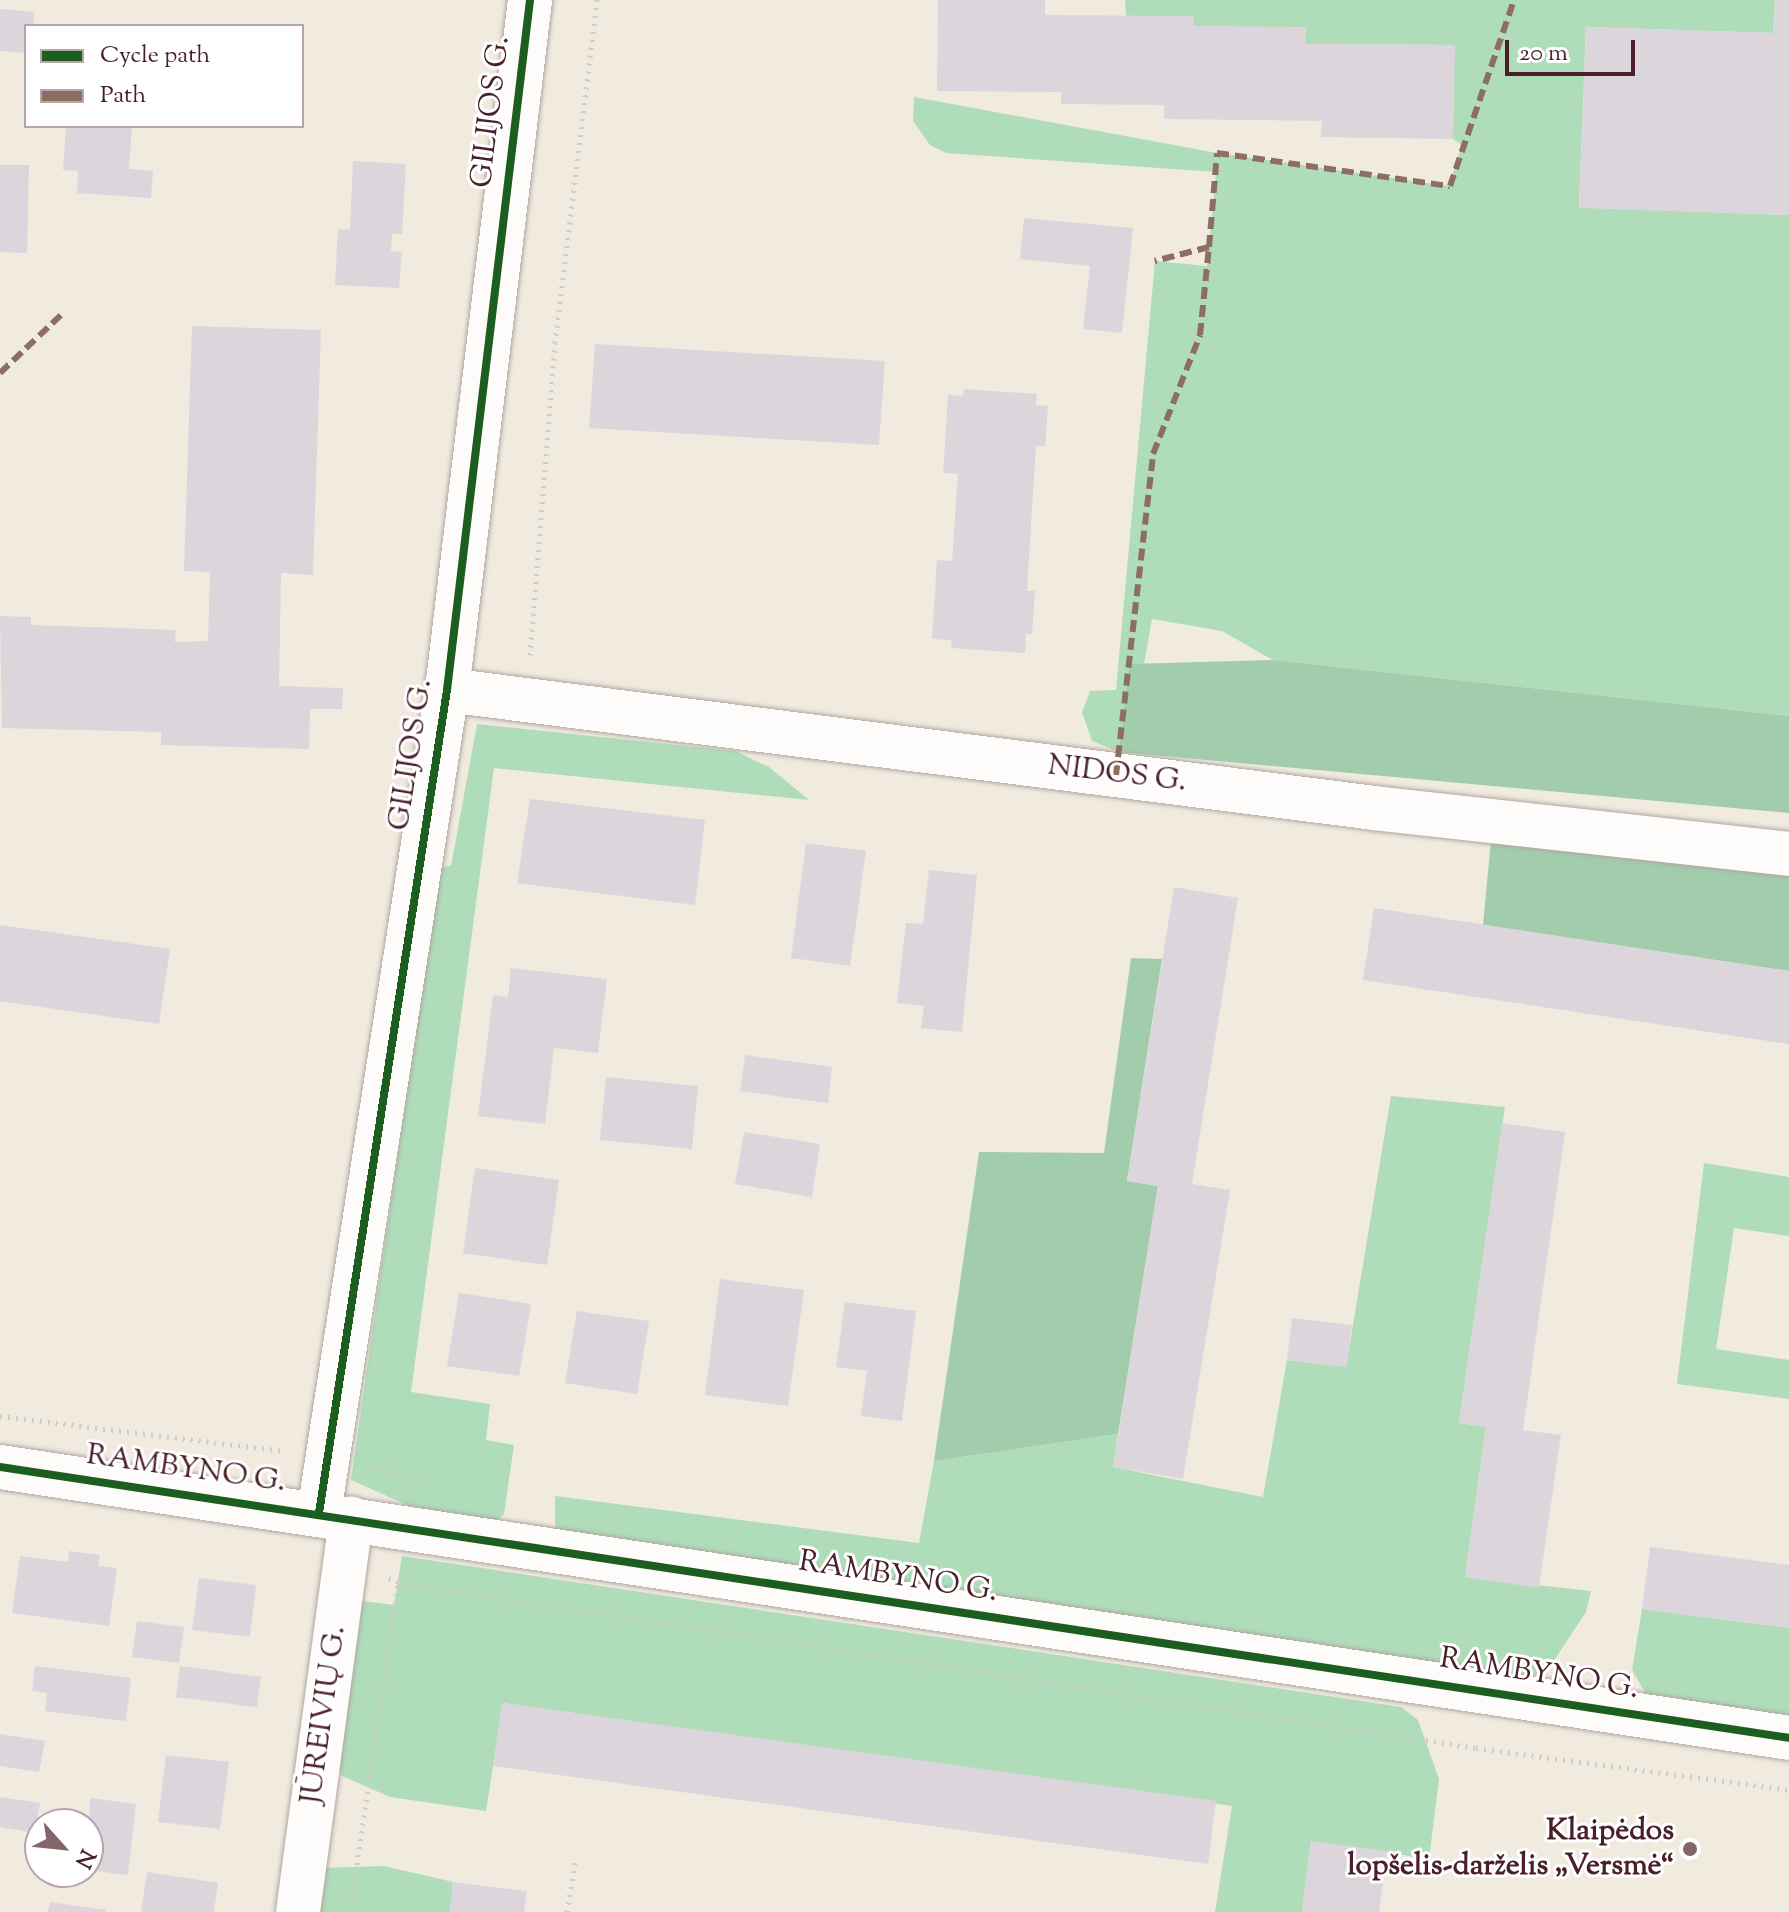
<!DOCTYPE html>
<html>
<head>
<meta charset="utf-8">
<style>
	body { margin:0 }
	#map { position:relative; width:1789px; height:1912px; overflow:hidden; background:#f0eadf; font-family:"Sorts Mill Goudy",serif }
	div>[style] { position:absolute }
	.green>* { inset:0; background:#afddb9 }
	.forest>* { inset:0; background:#a2cdac }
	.building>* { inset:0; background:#ddd5dc }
	.path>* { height:5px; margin-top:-2.5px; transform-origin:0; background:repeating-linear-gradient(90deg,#d1cbcb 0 2px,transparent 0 8px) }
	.roads { filter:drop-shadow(0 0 2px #b0a7a2) drop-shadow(0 0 2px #b0a7a2) }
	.minor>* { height:44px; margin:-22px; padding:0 22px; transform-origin:22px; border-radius:22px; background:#fdfcfa }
	.quiet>* { height:6px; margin-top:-3px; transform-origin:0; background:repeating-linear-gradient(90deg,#8d6e63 0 12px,transparent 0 18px) }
	.cycleway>* { height:8px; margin:-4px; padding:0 4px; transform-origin:4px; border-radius:4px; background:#1b5e20 }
	.dots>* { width:22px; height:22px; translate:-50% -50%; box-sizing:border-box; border:4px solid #fff; border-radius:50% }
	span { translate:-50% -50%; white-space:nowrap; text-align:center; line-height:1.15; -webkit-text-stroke:6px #fff; paint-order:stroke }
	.street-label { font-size:30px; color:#4a1f2b }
	.poi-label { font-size:30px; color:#4a1f2b; font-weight:700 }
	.right { translate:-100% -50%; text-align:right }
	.legend { position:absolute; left:24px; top:24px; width:280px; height:104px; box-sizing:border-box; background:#fff; border:2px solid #b7a5aa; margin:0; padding:10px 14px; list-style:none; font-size:24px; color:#4a1f2b }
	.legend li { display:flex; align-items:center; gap:16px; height:40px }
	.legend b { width:40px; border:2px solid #b7a5aa }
	.north { position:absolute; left:24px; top:1808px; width:80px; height:80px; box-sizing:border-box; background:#fff; border:2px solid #b7a5aa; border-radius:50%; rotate:117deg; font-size:22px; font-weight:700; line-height:32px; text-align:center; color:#4a1f2b }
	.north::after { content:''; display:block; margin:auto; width:28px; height:36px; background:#84666a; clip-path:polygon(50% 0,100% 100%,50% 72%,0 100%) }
	.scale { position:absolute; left:1505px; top:40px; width:130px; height:36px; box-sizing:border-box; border:4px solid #4a1f2b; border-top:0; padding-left:10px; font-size:24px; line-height:28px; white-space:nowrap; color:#4a1f2b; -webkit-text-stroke:6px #fff; paint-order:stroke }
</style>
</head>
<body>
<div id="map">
	<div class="green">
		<div style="clip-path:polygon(1125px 0,1775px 0,1773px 33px,1586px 27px,1579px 207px,1789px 215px,1789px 716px,1273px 660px,1222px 631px,1152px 619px,1144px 664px,1129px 665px,1119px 752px,1092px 741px,1082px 712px,1090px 691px,1116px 690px,1155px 261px,1207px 266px,1216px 172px,946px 153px,930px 145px,913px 121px,914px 97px,1217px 153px,1449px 186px,1462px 145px,1453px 139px,1454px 45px,1305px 44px,1306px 28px,1194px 26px,1126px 16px)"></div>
		<div style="clip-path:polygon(477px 724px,735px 751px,769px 767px,809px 800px,494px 768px,411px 1392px,490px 1404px,486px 1440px,514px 1445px,504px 1514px,496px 1522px,434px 1517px,351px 1480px,439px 867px,451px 866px)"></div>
		<div style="clip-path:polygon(1391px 1096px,1505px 1107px,1459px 1423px,1486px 1427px,1465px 1577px,1591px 1591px,1586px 1612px,1547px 1671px,1521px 1679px,555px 1532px,555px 1496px,919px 1543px,934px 1461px,1118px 1434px,1113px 1467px,1263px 1497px,1287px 1360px,1346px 1367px)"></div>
		<div style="clip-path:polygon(1704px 1163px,1789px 1177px,1789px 1236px,1734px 1228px,1716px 1349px,1789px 1360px,1789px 1399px,1677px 1384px)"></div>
		<div style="clip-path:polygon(402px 1556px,1401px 1707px,1418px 1720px,1439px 1779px,1429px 1859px,1311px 1841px,1302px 1912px,1215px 1912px,1232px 1806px,503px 1703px,486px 1811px,390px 1797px,342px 1776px,336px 1761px,362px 1601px,394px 1605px)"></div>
		<div style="clip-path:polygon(1642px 1609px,1789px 1628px,1789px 1719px,1648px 1698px,1632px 1670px)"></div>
		<div style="clip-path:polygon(384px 1866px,453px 1882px,450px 1912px,315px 1912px,321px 1868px)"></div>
	</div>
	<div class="forest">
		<div style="clip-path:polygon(1273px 660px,1789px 716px,1789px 813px,1119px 752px,1129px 664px)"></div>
		<div style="clip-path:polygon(1491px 840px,1789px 873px,1789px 971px,1483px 925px)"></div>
		<div style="clip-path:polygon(1131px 958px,1162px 959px,1127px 1181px,1158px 1186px,1118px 1434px,934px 1461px,979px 1152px,1104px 1153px)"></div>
	</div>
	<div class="building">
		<div style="clip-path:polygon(938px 0,1045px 0,1045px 15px,1194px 16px,1194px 26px,1306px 27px,1305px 44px,1455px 45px,1453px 139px,1321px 137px,1322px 121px,1164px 119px,1164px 105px,1061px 104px,1061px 92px,937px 91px)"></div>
		<div style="clip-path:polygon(1775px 0,1789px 0,1789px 215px,1579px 208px,1586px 27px,1773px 33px)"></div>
		<div style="clip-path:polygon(0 9px,34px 12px,33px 26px,26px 26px,26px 53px,0 51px)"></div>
		<div style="clip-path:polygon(66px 126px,132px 126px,129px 169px,153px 171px,151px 198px,77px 193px,78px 171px,63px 170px)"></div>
		<div style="clip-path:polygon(353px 161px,406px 164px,402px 234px,392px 234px,391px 251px,402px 252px,399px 288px,335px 285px,338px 229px,350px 230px)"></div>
		<div style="clip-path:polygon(0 165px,29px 165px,27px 253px,0 252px)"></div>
		<div style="clip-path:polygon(1024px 218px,1133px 228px,1122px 333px,1083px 329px,1090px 266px,1020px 259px)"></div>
		<div style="clip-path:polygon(192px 326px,321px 330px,313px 575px,281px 573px,279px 686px,343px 688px,342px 709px,310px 709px,309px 749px,161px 745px,161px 732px,2px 728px,0 616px,31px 617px,31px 625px,176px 630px,175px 642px,208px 641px,210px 572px,184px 571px)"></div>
		<div style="clip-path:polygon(595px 344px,885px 361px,879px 445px,589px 428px)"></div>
		<div style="clip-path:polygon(964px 389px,1037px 394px,1036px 405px,1048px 406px,1045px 446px,1036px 446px,1027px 591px,1035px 591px,1032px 634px,1026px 634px,1025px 653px,951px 648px,952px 640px,932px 639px,937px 560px,952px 561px,958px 474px,943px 473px,948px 395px,963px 396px)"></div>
		<div style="clip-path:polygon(530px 799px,705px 820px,695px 905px,517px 883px)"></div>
		<div style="clip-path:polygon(806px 843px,866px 851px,850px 966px,791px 958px)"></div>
		<div style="clip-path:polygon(929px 870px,977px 875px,962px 1032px,921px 1028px,924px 1006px,897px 1003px,906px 923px,923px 924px)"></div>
		<div style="clip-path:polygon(1174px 887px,1238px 898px,1192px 1184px,1230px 1190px,1183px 1479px,1113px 1467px,1158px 1186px,1127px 1181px)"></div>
		<div style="clip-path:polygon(1374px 908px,1789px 971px,1789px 1044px,1363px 980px)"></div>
		<div style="clip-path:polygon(0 925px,170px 949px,159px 1024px,0 1001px)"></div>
		<div style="clip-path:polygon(511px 968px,607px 979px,598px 1053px,554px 1048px,545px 1124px,478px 1116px,493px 995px,508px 997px)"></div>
		<div style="clip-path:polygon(745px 1055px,832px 1067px,828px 1103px,740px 1091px)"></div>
		<div style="clip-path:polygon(606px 1077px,698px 1086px,692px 1149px,600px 1140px)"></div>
		<div style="clip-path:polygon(1502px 1123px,1565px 1132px,1523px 1430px,1561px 1435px,1539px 1588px,1465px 1577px,1486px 1427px,1459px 1423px)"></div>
		<div style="clip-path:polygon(744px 1132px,820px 1144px,812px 1197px,735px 1184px)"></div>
		<div style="clip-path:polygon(475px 1168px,559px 1180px,547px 1265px,463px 1253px)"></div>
		<div style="clip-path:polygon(720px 1279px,804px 1290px,788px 1406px,705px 1395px)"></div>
		<div style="clip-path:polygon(459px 1293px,531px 1304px,519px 1376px,447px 1366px)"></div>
		<div style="clip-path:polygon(845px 1302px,916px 1311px,902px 1421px,861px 1416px,867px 1371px,836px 1367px)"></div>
		<div style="clip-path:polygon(577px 1311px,649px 1321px,637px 1394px,565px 1383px)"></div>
		<div style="clip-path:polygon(1292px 1318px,1352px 1325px,1346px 1367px,1287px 1360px)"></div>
		<div style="clip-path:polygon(1650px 1547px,1789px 1565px,1789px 1628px,1642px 1609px)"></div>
		<div style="clip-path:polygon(69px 1551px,100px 1555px,98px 1566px,117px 1568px,109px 1626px,12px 1613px,20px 1556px,68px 1562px)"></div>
		<div style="clip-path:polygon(199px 1578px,256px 1585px,250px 1637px,192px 1630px)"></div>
		<div style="clip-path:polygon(137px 1621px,184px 1627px,179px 1663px,132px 1657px)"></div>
		<div style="clip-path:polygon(35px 1666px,131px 1678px,126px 1721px,45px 1711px,47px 1693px,32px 1691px)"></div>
		<div style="clip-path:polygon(180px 1666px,261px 1677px,257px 1707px,176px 1697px)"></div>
		<div style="clip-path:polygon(502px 1703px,1216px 1801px,1208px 1864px,493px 1766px)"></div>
		<div style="clip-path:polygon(0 1734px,45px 1741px,39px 1772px,0 1766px)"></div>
		<div style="clip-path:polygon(166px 1755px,229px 1762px,220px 1829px,158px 1822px)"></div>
		<div style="clip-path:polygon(0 1797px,40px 1803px,35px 1833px,0 1827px)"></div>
		<div style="clip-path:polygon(90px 1798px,136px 1804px,128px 1875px,88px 1870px)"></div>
		<div style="clip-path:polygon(1311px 1841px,1387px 1851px,1379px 1912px,1302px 1912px)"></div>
		<div style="clip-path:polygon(147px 1872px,218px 1883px,214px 1912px,141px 1912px)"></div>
		<div style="clip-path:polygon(453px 1882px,527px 1891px,524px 1912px,450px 1912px)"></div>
		<div style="clip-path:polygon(50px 1902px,106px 1910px,105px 1912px,48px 1912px)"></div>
	</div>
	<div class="path">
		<div style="left:530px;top:655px;width:313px;rotate:-85.4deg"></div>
		<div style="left:555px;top:343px;width:346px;rotate:-83deg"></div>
		<div style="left:0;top:1416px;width:286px;rotate:7deg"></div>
		<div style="left:368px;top:1466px;width:63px;rotate:16.7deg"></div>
		<div style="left:398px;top:1582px;width:1091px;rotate:8.75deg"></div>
		<div style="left:1476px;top:1748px;width:316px;rotate:7.6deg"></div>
		<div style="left:350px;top:1912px;width:333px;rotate:-81.7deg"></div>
		<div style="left:398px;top:1582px;width:13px;rotate:-157deg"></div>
		<div style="left:567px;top:1912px;width:55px;rotate:-80.5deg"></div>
	</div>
	<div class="roads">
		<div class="minor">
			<div style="left:447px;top:690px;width:934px;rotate:7.25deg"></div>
			<div style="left:1374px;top:808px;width:418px;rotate:6.3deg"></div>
			<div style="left:0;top:1467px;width:1809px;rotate:8.61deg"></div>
			<div style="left:319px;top:1513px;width:833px;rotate:-81.16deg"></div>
			<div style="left:447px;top:690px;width:695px;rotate:-83.14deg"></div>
			<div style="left:298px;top:1912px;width:397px;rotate:-82.3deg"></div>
		</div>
	</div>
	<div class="quiet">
		<div style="left:1209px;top:247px;width:94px;rotate:-85.1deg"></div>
		<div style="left:1217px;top:153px;width:235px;rotate:8.1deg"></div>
		<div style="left:1450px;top:186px;width:197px;rotate:-71deg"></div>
		<div style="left:0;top:373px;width:84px;rotate:-43.6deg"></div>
		<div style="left:1116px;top:775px;width:323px;rotate:-83.4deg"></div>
		<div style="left:1153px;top:454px;width:128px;rotate:-68.4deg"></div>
		<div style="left:1200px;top:335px;width:88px;rotate:-84.2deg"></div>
		<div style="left:1209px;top:247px;width:56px;rotate:165.5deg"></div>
	</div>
	<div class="cycleway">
		<div style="left:0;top:1467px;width:1809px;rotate:8.61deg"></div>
		<div style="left:319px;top:1513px;width:833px;rotate:-81.16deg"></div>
		<div style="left:447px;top:690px;width:695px;rotate:-83.14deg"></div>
	</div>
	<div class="dots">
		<div style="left:1690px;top:1849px;background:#84666a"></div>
	</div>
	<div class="street-label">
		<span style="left:492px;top:112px;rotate:-83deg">GILIJOS G.</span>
		<span style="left:412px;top:755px;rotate:-81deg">GILIJOS G.</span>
		<span style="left:1117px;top:775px;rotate:7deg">NIDOS G.</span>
		<span style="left:186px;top:1470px;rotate:8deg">RAMBYNO G.</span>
		<span style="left:898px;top:1578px;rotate:9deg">RAMBYNO G.</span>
		<span style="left:1539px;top:1675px;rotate:9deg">RAMBYNO G.</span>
		<span style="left:325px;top:1715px;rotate:-82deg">JŪREIVIŲ G.</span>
	</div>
	<div class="poi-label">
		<span class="right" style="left:1674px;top:1849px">Klaipėdos<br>lopšelis-darželis „Versmė“</span>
	</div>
	<ul class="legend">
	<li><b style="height:10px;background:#1b5e20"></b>Cycle path</li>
	<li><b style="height:10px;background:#8d6e63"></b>Path</li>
	</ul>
	<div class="north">N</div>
	<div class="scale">20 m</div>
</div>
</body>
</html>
